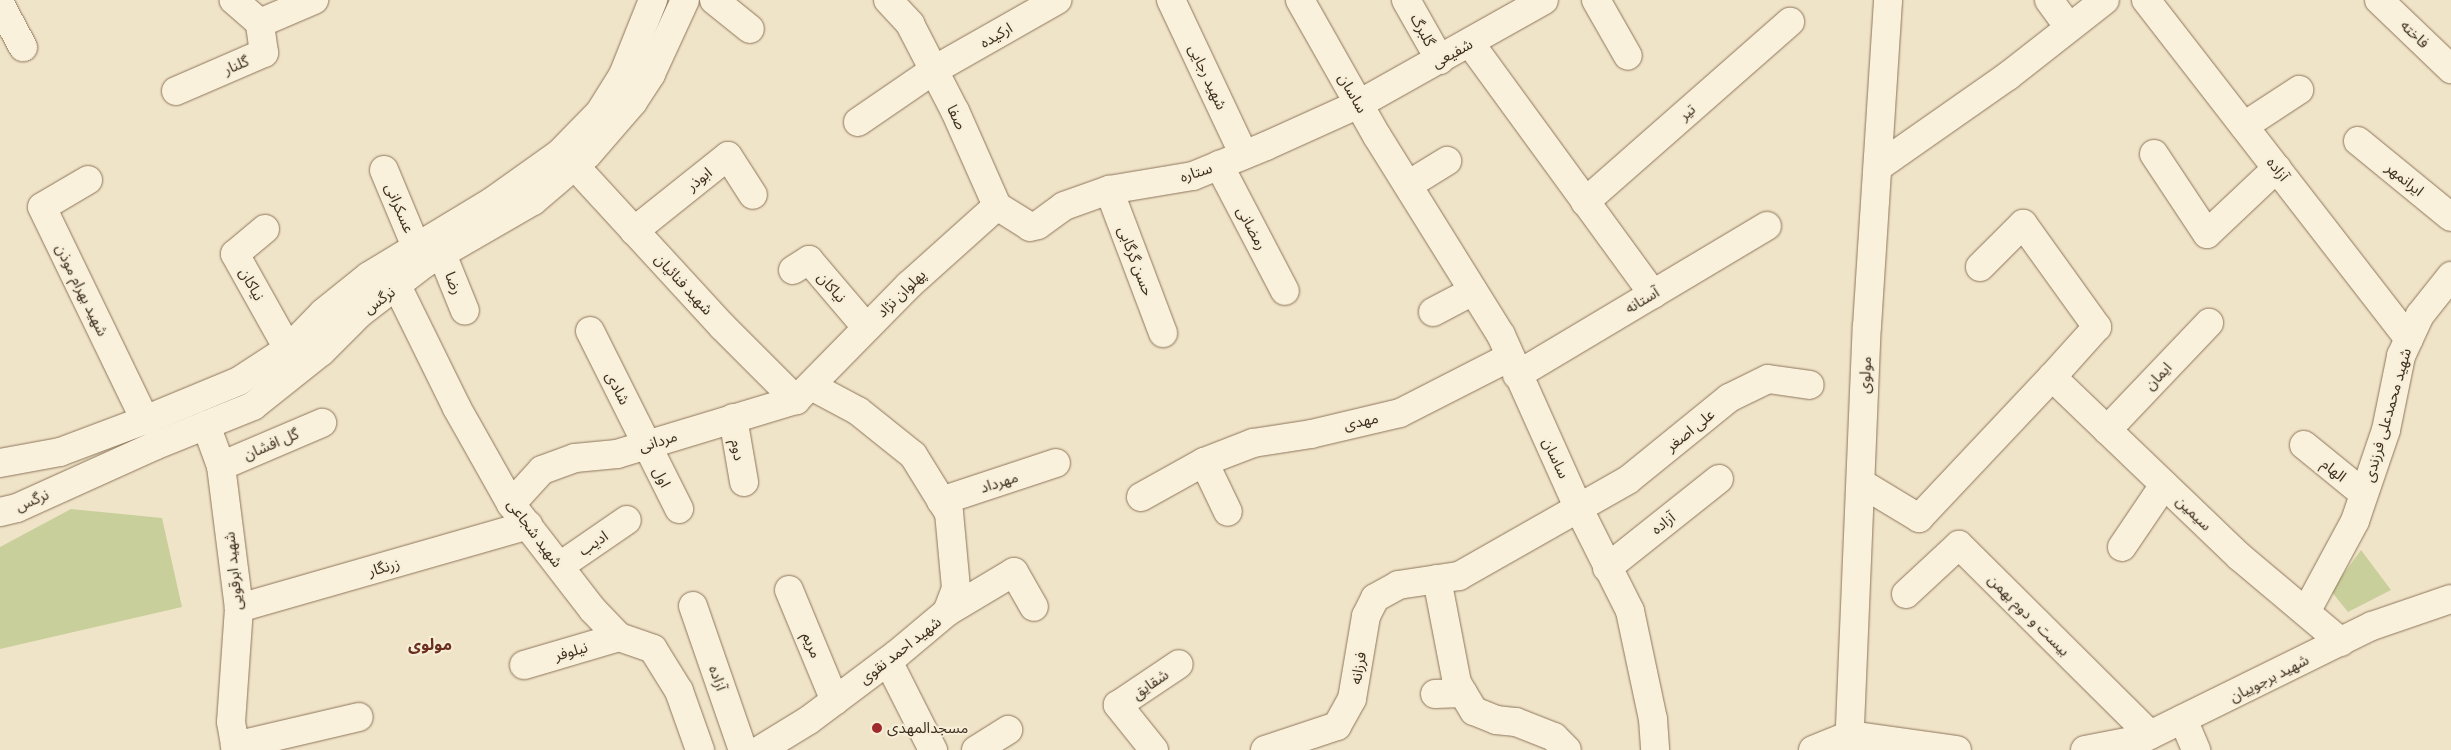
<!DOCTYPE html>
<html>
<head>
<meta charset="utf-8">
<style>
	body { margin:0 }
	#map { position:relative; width:2451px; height:750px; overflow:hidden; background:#f0e4c8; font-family:"Source Serif 4","Noto Sans Arabic",serif }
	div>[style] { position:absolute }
	.green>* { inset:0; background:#c9cf9b }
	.roads { filter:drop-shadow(0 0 1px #8d765c) drop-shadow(0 0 1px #8d765c) }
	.street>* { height:28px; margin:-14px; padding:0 14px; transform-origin:14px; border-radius:14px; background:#faf1dc }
	.secondary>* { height:28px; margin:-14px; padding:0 14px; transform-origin:14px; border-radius:14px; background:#faf1dc }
	.dots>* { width:14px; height:14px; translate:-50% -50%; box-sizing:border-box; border:2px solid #f7eed8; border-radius:50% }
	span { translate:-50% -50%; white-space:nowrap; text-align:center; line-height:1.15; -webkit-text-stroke:4px #f7eed8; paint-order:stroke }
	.street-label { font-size:15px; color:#3d2e20 }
	.poi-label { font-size:15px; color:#3d2e20 }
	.left { translate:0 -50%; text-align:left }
	.neighbourhood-label { font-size:16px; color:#6b2e1e; font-weight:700 }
</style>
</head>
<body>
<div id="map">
	<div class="green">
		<div style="clip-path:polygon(71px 509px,162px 518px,182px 607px,0 649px,0 547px)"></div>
		<div style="clip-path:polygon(2361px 550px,2391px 590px,2348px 612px,2331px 591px)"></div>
	</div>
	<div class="roads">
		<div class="street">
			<div style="left:714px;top:0;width:46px;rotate:38.9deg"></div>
			<div style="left:888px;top:0;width:33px;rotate:47deg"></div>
			<div style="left:910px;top:24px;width:98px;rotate:62.7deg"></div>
			<div style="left:955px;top:111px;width:104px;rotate:66.1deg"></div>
			<div style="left:997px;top:206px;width:39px;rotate:32deg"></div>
			<div style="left:1030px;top:227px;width:8px;rotate:-14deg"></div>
			<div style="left:1038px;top:225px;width:32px;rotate:-36deg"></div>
			<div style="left:1064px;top:206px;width:48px;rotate:-19.6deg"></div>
			<div style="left:1109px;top:190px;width:85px;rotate:-9.5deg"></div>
			<div style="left:1193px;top:176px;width:79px;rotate:-22.3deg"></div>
			<div style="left:1266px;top:146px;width:102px;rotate:-24.3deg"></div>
			<div style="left:1359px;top:104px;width:212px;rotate:-29.3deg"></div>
			<div style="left:1171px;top:0;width:171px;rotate:64.8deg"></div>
			<div style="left:1300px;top:0;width:156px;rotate:60.5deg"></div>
			<div style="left:1377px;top:136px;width:234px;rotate:58.1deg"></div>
			<div style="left:1501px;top:335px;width:188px;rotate:65.9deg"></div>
			<div style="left:1578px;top:507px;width:116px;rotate:63.4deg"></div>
			<div style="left:1630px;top:611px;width:110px;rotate:78deg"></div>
			<div style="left:1653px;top:719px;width:31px;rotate:86deg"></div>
			<div style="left:1406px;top:0;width:69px;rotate:60.5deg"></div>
			<div style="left:1596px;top:0;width:64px;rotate:60.3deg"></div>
			<div style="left:2049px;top:0;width:34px;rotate:54deg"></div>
			<div style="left:2146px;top:0;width:429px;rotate:52.2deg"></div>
			<div style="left:2379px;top:0;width:100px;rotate:43.8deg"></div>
			<div style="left:0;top:4px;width:49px;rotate:61.9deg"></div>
			<div style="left:260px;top:23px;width:59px;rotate:-23.1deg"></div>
			<div style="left:1470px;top:43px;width:311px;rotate:53.9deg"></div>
			<div style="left:176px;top:91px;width:96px;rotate:-23.4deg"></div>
			<div style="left:264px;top:53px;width:30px;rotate:-98deg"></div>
			<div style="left:260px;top:23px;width:35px;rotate:-139deg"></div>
			<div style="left:858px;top:122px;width:92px;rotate:-34.4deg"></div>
			<div style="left:934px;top:70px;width:142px;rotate:-29.6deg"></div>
			<div style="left:2244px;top:126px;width:66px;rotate:-33.2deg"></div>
			<div style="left:2358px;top:141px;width:120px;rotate:39.3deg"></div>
			<div style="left:2154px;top:154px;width:96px;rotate:56.5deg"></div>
			<div style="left:2207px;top:234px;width:96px;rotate:-43.3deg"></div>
			<div style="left:574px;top:165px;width:219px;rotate:47.4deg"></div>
			<div style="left:722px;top:326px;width:105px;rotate:45deg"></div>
			<div style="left:1219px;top:165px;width:142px;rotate:62.4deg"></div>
			<div style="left:1878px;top:167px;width:159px;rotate:-35deg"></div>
			<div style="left:2008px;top:76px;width:123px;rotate:-38.1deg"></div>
			<div style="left:384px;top:170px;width:83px;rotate:67.4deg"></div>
			<div style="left:88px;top:180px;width:53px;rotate:149.6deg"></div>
			<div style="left:42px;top:207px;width:237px;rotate:64.2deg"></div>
			<div style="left:1408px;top:185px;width:46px;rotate:-31.6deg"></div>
			<div style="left:1109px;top:190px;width:153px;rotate:69.3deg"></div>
			<div style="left:1585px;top:202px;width:273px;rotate:-41.3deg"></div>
			<div style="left:265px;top:229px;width:39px;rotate:140deg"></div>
			<div style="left:235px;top:254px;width:109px;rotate:60.8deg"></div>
			<div style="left:634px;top:231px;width:120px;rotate:-38.6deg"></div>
			<div style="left:728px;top:156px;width:46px;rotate:57.3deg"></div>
			<div style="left:442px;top:254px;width:61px;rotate:68deg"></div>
			<div style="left:1980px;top:267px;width:61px;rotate:-45deg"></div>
			<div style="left:2023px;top:224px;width:127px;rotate:54.3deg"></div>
			<div style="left:2097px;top:327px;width:67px;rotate:132deg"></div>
			<div style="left:2052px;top:377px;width:260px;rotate:43.8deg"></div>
			<div style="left:2240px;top:557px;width:132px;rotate:40.1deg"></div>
			<div style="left:793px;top:270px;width:19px;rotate:-32deg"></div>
			<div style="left:809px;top:260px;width:88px;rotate:49.6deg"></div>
			<div style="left:397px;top:286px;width:136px;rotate:63.8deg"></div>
			<div style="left:457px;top:408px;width:110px;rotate:60.6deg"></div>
			<div style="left:511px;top:504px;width:134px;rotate:52.3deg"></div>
			<div style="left:593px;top:610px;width:37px;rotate:46deg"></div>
			<div style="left:619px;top:637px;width:36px;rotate:19deg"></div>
			<div style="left:653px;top:649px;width:49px;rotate:58.2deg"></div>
			<div style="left:679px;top:691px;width:63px;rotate:70.4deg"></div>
			<div style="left:1433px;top:312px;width:45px;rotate:-27.7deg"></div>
			<div style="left:590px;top:331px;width:199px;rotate:63.4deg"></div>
			<div style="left:1517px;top:375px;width:291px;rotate:-30.8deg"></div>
			<div style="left:733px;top:418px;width:65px;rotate:80.2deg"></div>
			<div style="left:206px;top:425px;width:44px;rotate:69.9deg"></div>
			<div style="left:221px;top:466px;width:143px;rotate:82.8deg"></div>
			<div style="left:239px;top:608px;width:114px;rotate:94deg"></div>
			<div style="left:231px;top:722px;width:28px;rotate:80deg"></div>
			<div style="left:2107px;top:430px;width:148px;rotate:-46.4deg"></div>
			<div style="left:2304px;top:445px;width:77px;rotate:39.2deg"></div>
			<div style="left:1204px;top:462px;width:55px;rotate:64.4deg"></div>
			<div style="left:0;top:463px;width:61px;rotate:-10.4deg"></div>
			<div style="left:60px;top:452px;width:91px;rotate:-20.6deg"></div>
			<div style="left:145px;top:420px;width:102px;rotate:-22.5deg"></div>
			<div style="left:239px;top:381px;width:59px;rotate:-33.1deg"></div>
			<div style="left:288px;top:349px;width:50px;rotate:-45.8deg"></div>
			<div style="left:323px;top:313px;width:59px;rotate:-38.8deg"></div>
			<div style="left:369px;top:276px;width:145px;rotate:-31.2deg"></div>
			<div style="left:493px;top:201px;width:82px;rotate:-35.6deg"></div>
			<div style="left:560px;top:153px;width:57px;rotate:-45.7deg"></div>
			<div style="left:600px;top:112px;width:44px;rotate:-58.1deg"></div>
			<div style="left:623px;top:75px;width:81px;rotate:-68.2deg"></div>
			<div style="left:221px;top:466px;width:110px;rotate:-23.1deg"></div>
			<div style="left:1861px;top:483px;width:68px;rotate:31.1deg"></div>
			<div style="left:1919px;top:518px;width:194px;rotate:-46.7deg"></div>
			<div style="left:1141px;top:497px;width:72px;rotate:-29.1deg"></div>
			<div style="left:1204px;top:462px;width:53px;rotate:-21.2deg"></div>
			<div style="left:1253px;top:443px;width:59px;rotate:-8.8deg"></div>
			<div style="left:1311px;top:434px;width:91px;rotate:-13.3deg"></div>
			<div style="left:1400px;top:413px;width:123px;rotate:-27deg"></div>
			<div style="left:941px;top:501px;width:121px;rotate:-18.3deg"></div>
			<div style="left:511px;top:504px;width:46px;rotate:-47.6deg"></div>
			<div style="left:542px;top:470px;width:35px;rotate:-20deg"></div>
			<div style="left:575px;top:458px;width:42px;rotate:-5.4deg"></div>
			<div style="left:617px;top:454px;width:187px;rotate:-16.8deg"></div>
			<div style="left:796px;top:400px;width:161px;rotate:-45.5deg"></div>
			<div style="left:909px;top:285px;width:118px;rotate:-41.9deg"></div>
			<div style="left:0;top:512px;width:17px;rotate:-13deg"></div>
			<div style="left:17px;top:508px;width:150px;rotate:-24.3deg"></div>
			<div style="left:154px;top:446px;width:107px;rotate:-22deg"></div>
			<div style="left:253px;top:406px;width:87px;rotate:-38.5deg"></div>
			<div style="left:321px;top:352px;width:54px;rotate:-45deg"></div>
			<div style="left:359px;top:314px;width:82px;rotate:-37.6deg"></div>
			<div style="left:424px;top:264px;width:126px;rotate:-30deg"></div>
			<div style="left:533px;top:201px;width:72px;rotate:-40.5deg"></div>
			<div style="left:588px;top:154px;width:69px;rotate:-49.1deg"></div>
			<div style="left:633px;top:102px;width:33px;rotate:-57deg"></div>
			<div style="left:651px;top:74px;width:81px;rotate:-65.3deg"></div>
			<div style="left:2122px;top:547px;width:75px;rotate:-55.9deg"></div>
			<div style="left:560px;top:566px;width:81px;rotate:-34.5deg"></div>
			<div style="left:1607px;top:568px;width:143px;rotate:-38.5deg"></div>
			<div style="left:1437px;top:579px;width:106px;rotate:79.1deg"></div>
			<div style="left:1457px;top:683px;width:33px;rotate:59deg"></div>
			<div style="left:1474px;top:711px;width:24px;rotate:22deg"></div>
			<div style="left:1496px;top:720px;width:20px;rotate:6deg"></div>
			<div style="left:1516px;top:722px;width:41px;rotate:21.5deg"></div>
			<div style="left:1554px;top:737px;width:18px;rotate:45deg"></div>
			<div style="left:789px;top:590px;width:120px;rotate:67.5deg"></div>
			<div style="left:1906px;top:594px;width:72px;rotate:-42.8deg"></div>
			<div style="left:1959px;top:545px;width:269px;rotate:44.8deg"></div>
			<div style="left:693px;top:606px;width:152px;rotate:70.9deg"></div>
			<div style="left:239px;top:608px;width:301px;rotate:-16deg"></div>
			<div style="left:947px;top:612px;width:78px;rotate:-30.8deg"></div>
			<div style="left:1014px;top:572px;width:40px;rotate:60.3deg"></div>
			<div style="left:2306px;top:612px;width:103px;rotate:-61.7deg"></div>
			<div style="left:2355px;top:521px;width:96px;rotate:-71.2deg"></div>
			<div style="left:2386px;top:430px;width:76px;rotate:-78.5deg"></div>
			<div style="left:2401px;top:356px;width:45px;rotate:-65.1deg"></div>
			<div style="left:2420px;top:315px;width:50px;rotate:-51.5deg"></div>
			<div style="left:888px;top:661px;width:100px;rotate:63.2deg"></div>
			<div style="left:524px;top:665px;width:99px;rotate:-16.4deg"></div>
			<div style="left:1435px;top:694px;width:28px;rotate:-2deg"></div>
			<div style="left:2183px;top:719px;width:34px;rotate:67deg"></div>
			<div style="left:235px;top:746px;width:127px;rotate:-13.2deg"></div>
			<div style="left:760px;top:750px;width:57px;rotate:-31.5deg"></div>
			<div style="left:809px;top:720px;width:110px;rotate:-36.9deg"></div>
			<div style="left:897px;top:654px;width:65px;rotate:-40deg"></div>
			<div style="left:947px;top:612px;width:26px;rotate:-69deg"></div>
			<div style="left:956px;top:588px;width:75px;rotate:-95.3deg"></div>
			<div style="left:949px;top:513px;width:68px;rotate:-121.8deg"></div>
			<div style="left:913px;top:455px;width:70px;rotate:-141.3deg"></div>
			<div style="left:858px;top:411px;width:51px;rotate:-151.9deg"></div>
			<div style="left:976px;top:750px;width:38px;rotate:-32deg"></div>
			<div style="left:1154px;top:750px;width:58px;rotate:-128.7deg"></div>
			<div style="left:1118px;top:705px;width:73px;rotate:-33.9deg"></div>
			<div style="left:1265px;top:750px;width:76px;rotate:-18.4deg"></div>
			<div style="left:1337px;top:726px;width:31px;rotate:-61deg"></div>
			<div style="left:1352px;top:699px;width:84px;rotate:-80.4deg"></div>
			<div style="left:1366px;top:616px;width:20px;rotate:-63deg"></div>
			<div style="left:1375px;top:598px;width:26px;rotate:-29deg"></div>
			<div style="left:1398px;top:585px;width:62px;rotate:-8.4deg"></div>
			<div style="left:1459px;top:576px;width:194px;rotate:-29.6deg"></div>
			<div style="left:1628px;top:480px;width:130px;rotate:-39.1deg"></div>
			<div style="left:1729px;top:398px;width:43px;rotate:-26deg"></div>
			<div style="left:1768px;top:379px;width:42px;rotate:8.1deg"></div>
			<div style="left:1813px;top:750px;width:40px;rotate:-22deg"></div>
		</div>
		<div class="secondary">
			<div style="left:1850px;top:735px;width:108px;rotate:8deg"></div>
			<div style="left:1849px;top:750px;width:424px;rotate:-87.6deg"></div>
			<div style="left:1867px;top:326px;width:327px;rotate:-86.3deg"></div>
			<div style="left:2085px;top:750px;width:58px;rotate:-10.9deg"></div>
			<div style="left:2142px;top:739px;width:256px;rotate:-26.2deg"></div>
			<div style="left:2372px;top:626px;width:83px;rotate:-18.9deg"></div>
		</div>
	</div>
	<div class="dots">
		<div style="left:877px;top:728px;background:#9e2a2b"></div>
	</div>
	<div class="street-label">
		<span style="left:1423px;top:30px;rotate:61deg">گلبرگ</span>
		<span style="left:2415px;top:34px;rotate:44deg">فاخته</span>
		<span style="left:996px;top:35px;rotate:-30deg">ارکیده</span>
		<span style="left:1452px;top:53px;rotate:-29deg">شفیعی</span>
		<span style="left:236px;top:65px;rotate:-23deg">گلنار</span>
		<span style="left:1208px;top:77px;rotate:65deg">شهید رجایی</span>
		<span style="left:1353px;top:93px;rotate:60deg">ساسان</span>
		<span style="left:1687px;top:112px;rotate:-41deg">تیر</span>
		<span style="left:957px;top:117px;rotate:65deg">صفا</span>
		<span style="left:2278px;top:169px;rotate:52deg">آزاده</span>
		<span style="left:1196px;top:172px;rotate:-18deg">ستاره</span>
		<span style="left:699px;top:179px;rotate:-39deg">ابوذر</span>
		<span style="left:2405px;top:179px;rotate:39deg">ایرانمهر</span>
		<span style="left:400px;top:208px;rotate:67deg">عسکرانی</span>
		<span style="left:1252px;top:228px;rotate:62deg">رمضانی</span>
		<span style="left:1136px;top:261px;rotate:69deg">حسن گرگابی</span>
		<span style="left:454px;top:283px;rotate:68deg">رضا</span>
		<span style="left:252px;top:284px;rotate:61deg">نیاکان</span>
		<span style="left:684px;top:284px;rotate:47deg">شهید فنائیان</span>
		<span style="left:832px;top:287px;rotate:49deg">نیاکان</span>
		<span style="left:82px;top:290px;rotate:64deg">شهید بهرام موذن</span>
		<span style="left:901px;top:293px;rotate:-44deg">پهلوان نژاد</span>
		<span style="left:379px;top:300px;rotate:-36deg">نرگس</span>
		<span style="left:1642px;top:300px;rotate:-31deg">آستانه</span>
		<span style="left:1865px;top:375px;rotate:-88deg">مولوی</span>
		<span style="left:2158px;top:376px;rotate:-46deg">ایمان</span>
		<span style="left:618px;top:388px;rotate:63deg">شادی</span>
		<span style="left:2387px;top:415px;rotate:-74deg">شهید محمدعلی فرزندی</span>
		<span style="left:1361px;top:421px;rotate:-12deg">مهدی</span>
		<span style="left:1690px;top:430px;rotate:-39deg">علی اصغر</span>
		<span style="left:658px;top:441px;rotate:-17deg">مردانی</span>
		<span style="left:271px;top:444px;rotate:-23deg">گل افشان</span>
		<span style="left:738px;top:450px;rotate:81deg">دوم</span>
		<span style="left:1556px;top:458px;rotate:65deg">ساسان</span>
		<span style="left:2334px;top:470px;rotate:39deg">الهام</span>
		<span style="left:662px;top:477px;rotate:63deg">اول</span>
		<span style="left:999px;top:482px;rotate:-18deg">مهرداد</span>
		<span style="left:32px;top:500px;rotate:-23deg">نرگس</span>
		<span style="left:2194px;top:513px;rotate:44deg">سیمین</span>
		<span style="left:1663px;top:523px;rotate:-38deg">آزاده</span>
		<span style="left:535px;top:533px;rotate:53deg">شهید شجاعی</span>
		<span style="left:593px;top:543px;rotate:-34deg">ادیب</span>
		<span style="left:384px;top:567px;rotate:-16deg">زرنگار</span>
		<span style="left:233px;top:571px;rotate:-96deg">شهید ابرقویی</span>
		<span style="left:2029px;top:615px;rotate:45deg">بیست و دوم بهمن</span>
		<span style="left:812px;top:645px;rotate:67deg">مریم</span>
		<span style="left:900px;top:650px;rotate:-38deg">شهید احمد نقوی</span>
		<span style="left:571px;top:651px;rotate:-16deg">نیلوفر</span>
		<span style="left:1358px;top:668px;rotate:-80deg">فرزانه</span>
		<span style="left:718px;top:678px;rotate:71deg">آزاده</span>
		<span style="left:2269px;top:678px;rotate:-27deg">شهید برجوییان</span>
		<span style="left:1150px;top:684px;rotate:-34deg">شقایق</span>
	</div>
	<div class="poi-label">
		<span class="left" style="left:887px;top:728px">مسجدالمهدی</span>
	</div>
	<div class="neighbourhood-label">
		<span style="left:430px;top:644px">مولوی</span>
	</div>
</div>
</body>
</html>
